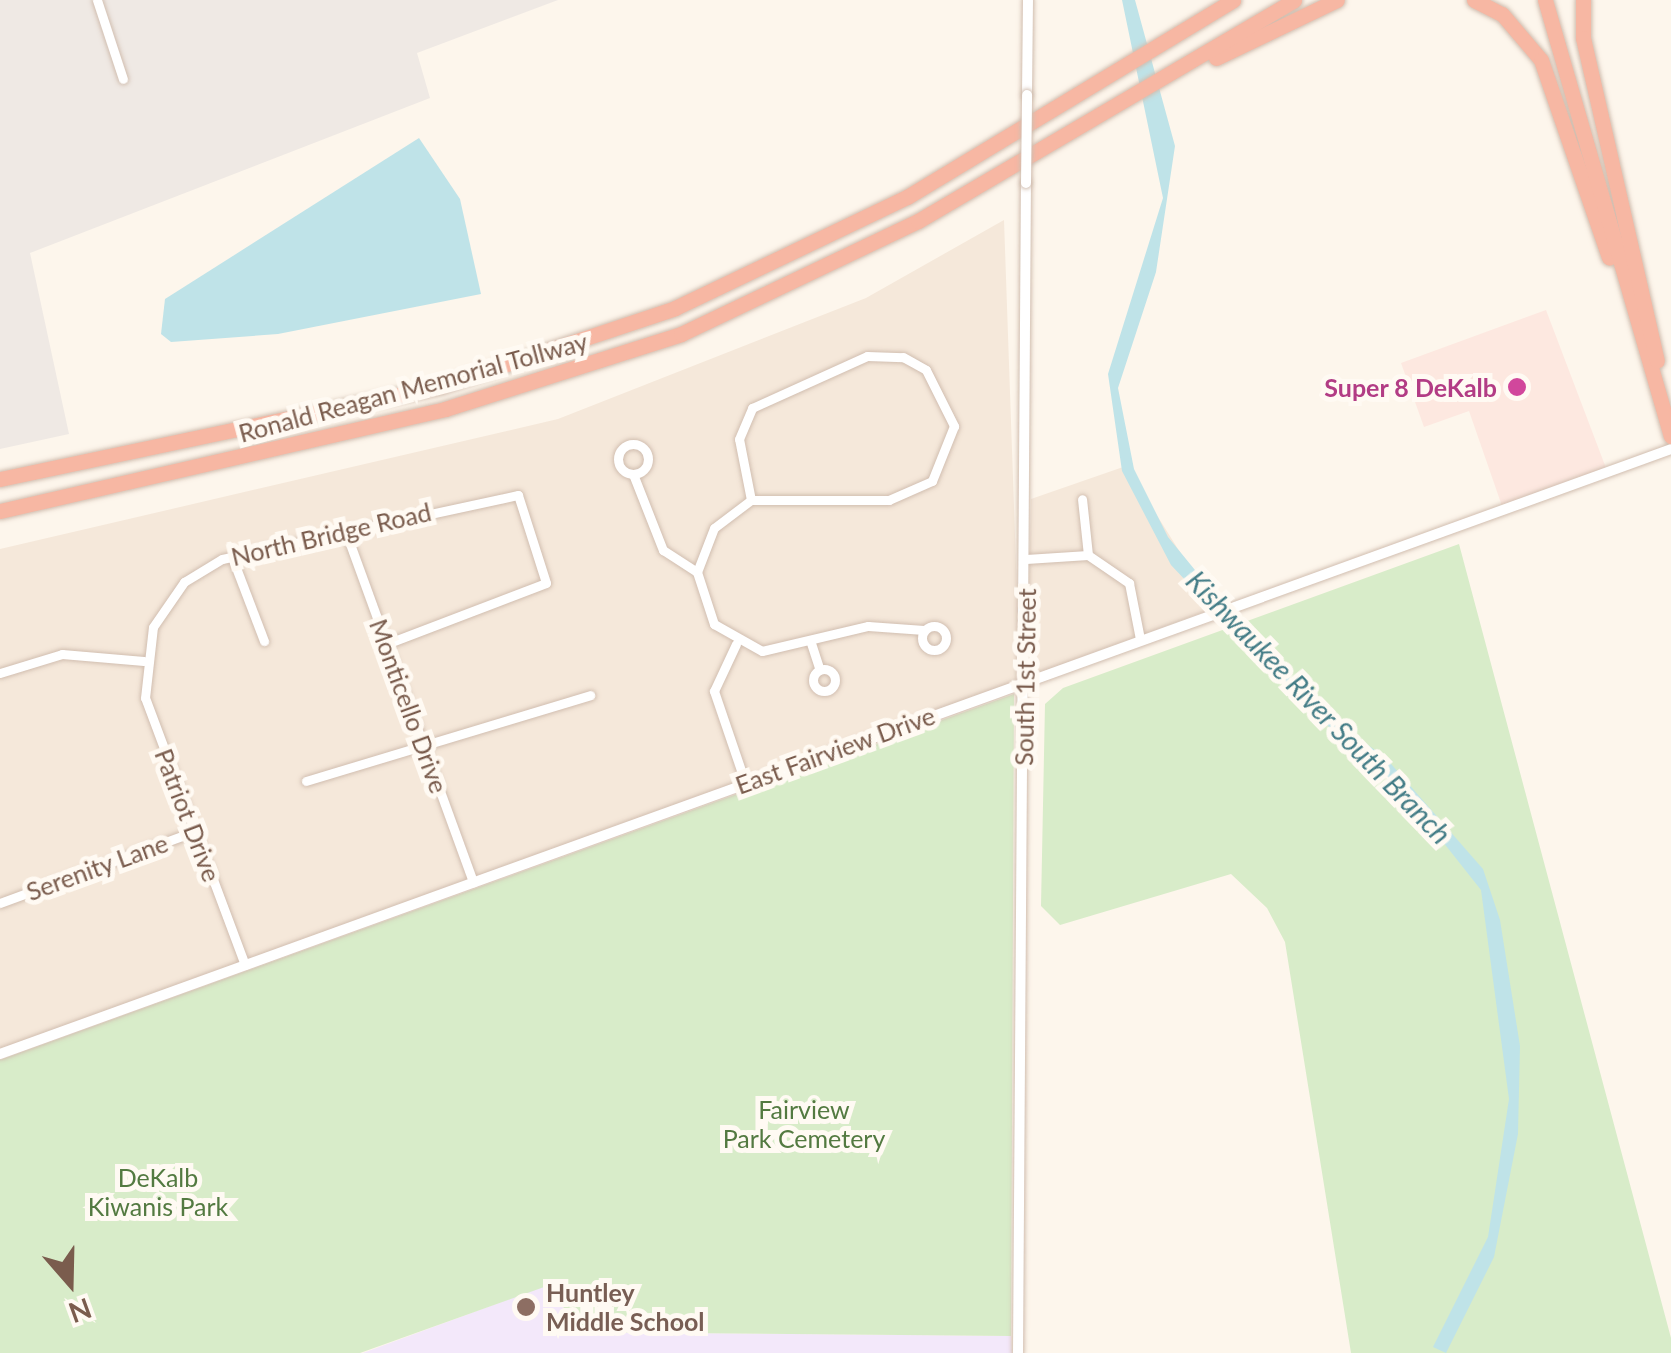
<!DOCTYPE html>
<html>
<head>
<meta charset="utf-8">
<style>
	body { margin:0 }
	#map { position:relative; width:1671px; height:1353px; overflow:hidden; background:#fdf6ec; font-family:Lato,sans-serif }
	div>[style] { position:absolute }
	.residential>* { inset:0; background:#f5e8da }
	.commercial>* { inset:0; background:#fde8e0 }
	.industrial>* { inset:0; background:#efe9e4 }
	.education>* { inset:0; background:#f3e8fa }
	.green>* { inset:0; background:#d8ecc9 }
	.water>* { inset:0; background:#bfe3e8 }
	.roads { filter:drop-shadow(0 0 2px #d1beb0) drop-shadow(0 0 2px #d1beb0) }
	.minor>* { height:9px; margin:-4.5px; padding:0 4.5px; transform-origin:4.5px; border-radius:4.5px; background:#fff }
	.minor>.ring { margin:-4.5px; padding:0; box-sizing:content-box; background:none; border:9px solid #fff; border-radius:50% }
	.tertiary>* { height:10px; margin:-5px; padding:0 5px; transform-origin:5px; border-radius:5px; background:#fff }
	.motorway>* { height:15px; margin:-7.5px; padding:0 7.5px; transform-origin:7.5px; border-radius:7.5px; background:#f7b7a3 }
	.bridges { filter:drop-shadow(0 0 2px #d1beb0) drop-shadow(0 0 2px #d1beb0) }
	.tertiary-bridge>* { height:10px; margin:-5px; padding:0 5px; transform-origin:5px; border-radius:5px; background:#fff }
	.dots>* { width:28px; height:28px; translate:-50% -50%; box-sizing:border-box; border:5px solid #fffaf3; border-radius:50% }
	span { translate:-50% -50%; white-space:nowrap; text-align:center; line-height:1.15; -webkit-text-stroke:10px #fffaf3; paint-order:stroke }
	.street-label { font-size:25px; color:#7a5c4d }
	.hotel-label { font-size:25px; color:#b23c85; font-weight:700 }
	.right { translate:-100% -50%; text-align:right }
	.park-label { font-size:25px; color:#537a41 }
	.education-label { font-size:25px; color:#785e54; font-weight:700 }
	.left { translate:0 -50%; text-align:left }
	.water-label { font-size:28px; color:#437c86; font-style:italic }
	.north { position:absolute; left:20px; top:1233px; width:100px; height:100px; -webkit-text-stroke:8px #fffaf3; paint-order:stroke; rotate:160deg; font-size:28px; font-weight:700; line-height:40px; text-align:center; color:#7a5c4d }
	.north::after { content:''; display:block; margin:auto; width:35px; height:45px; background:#7a5c4d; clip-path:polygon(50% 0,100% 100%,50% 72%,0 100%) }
</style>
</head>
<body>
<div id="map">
	<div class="residential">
		<div style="clip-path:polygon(1004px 220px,1020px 680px,0 1051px,0 549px,558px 419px,866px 298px)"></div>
		<div style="clip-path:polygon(1126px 466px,1215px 608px,1027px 677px,1031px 499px)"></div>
	</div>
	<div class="commercial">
		<div style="clip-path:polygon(1546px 310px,1606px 468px,1502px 506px,1469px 411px,1424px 427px,1401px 363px)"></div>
	</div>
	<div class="industrial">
		<div style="clip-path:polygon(0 0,558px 0,417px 53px,430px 98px,30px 253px,69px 434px,0 449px)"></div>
	</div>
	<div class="education">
		<div style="clip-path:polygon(558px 1281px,569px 1332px,1011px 1336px,1012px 1353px,363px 1353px)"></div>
	</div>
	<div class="green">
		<div style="clip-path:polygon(1459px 544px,1671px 1338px,1671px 1353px,1351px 1353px,1285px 942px,1267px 908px,1231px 874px,1060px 925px,1041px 906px,1045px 704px,1063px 688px)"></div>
		<div style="clip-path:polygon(1014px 694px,1011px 1336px,569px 1332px,558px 1282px,360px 1353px,0 1353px,0 1060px)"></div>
	</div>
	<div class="water">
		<div style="clip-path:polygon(1122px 0,1135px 0,1175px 146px,1156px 272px,1118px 388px,1134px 469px,1168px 537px,1244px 630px,1328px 717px,1385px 757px,1483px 869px,1500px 920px,1520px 1046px,1518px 1134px,1494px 1257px,1446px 1353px,1433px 1347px,1488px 1237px,1509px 1099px,1481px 890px,1401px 789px,1298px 700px,1171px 565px,1122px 471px,1108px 374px,1163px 198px)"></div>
		<div style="clip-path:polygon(419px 138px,460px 199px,481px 294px,278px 334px,171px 342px,161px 334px,165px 299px)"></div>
	</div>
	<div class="roads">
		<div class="minor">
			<div style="left:97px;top:0;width:83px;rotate:71.8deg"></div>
			<div class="ring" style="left:618px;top:444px;width:21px;height:21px"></div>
			<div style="left:633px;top:474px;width:82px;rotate:68.5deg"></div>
			<div style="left:663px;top:550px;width:40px;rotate:32.9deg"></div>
			<div style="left:751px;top:500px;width:62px;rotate:-101.1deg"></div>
			<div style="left:739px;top:439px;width:34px;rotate:-67deg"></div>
			<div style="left:752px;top:408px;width:126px;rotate:-24.3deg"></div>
			<div style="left:867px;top:356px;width:36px;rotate:2deg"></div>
			<div style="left:903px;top:357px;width:26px;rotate:29deg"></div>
			<div style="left:926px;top:370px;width:63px;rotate:63.4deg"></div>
			<div style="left:954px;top:426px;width:59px;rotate:111.8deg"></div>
			<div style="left:932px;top:481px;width:47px;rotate:156.2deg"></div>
			<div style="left:889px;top:500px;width:138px;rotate:180deg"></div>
			<div style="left:751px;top:500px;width:46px;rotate:142.9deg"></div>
			<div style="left:714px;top:528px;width:47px;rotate:111.1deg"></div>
			<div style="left:697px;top:572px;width:55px;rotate:71.9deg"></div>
			<div style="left:714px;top:624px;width:55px;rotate:29.4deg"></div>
			<div style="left:762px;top:651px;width:109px;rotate:-13.3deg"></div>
			<div style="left:868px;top:626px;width:56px;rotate:4.1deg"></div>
			<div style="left:345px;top:530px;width:375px;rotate:70deg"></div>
			<div style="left:1088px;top:555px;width:50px;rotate:34.3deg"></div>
			<div style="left:1129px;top:583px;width:57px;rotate:78.9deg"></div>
			<div style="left:232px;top:557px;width:90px;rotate:69.1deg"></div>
			<div style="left:1026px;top:559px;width:62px;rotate:-3.7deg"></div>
			<div style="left:1088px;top:555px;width:56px;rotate:-96.1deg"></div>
			<div class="ring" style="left:922px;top:626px;width:15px;height:15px"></div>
			<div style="left:811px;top:643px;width:28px;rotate:72deg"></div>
			<div style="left:736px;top:644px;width:52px;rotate:115.1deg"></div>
			<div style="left:714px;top:691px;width:96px;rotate:71.2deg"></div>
			<div class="ring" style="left:813px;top:669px;width:13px;height:13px"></div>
			<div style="left:0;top:673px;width:65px;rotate:-17deg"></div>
			<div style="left:62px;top:654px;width:82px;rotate:4.9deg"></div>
			<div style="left:306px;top:781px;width:297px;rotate:-16.8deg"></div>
			<div style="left:0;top:903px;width:206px;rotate:-20.2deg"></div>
			<div style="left:245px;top:965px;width:285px;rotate:-110.5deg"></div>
			<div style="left:145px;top:698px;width:71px;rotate:-83.6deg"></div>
			<div style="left:153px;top:627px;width:55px;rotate:-55.4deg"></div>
			<div style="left:184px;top:582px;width:44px;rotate:-31.2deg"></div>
			<div style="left:222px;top:559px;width:303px;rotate:-12.2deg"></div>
			<div style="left:518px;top:495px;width:92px;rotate:72.3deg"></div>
			<div style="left:546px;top:583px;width:171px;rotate:159.1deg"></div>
		</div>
		<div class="tertiary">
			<div style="left:1027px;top:95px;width:95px;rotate:-89.4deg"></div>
			<div style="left:0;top:1054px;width:1777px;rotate:-19.9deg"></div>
			<div style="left:1018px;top:1353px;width:1170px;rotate:-89.61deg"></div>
		</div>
		<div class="motorway">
			<div style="left:1474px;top:0;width:31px;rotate:27deg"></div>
			<div style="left:1502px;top:14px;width:60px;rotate:49.7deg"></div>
			<div style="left:1541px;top:60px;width:209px;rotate:71deg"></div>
			<div style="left:1545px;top:0;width:454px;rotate:73.9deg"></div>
			<div style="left:1583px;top:0;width:38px;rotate:90deg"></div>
			<div style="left:1583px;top:38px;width:331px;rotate:77.1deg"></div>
			<div style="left:1216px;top:58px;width:134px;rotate:-25.6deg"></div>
			<div style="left:0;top:479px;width:451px;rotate:-11.9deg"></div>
			<div style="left:441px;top:386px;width:247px;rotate:-18.4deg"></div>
			<div style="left:675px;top:308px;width:257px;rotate:-25.6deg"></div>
			<div style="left:907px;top:197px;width:381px;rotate:-31.1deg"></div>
			<div style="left:0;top:511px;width:457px;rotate:-12.9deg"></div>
			<div style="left:445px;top:409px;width:248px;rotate:-17.6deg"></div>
			<div style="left:681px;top:334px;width:263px;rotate:-25.5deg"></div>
			<div style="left:918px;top:221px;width:436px;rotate:-30.4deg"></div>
		</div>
	</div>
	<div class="bridges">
		<div class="tertiary-bridge">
			<div style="left:1026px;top:183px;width:88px;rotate:-89.3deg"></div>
		</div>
	</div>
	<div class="dots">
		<div style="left:1517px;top:387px;background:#d1479c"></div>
		<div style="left:526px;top:1307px;background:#8d6e63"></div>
	</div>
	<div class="street-label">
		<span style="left:413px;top:387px;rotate:-15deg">Ronald Reagan Memorial Tollway</span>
		<span style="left:331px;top:534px;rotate:-13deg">North Bridge Road</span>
		<span style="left:1025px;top:677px;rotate:-89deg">South 1st Street</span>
		<span style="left:409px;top:706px;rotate:70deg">Monticello Drive</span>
		<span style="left:835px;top:750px;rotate:-20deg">East Fairview Drive</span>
		<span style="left:188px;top:815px;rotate:69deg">Patriot Drive</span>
		<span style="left:97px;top:867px;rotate:-20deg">Serenity Lane</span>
	</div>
	<div class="hotel-label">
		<span class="right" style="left:1497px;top:387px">Super 8 DeKalb</span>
	</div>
	<div class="park-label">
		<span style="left:804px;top:1124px">Fairview<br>Park Cemetery</span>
		<span style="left:158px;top:1192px">DeKalb<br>Kiwanis Park</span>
	</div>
	<div class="education-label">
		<span class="left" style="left:546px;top:1307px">Huntley<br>Middle School</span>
	</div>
	<div class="water-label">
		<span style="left:1319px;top:707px;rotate:46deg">Kishwaukee River South Branch</span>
	</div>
	<div class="north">N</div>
</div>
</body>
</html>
